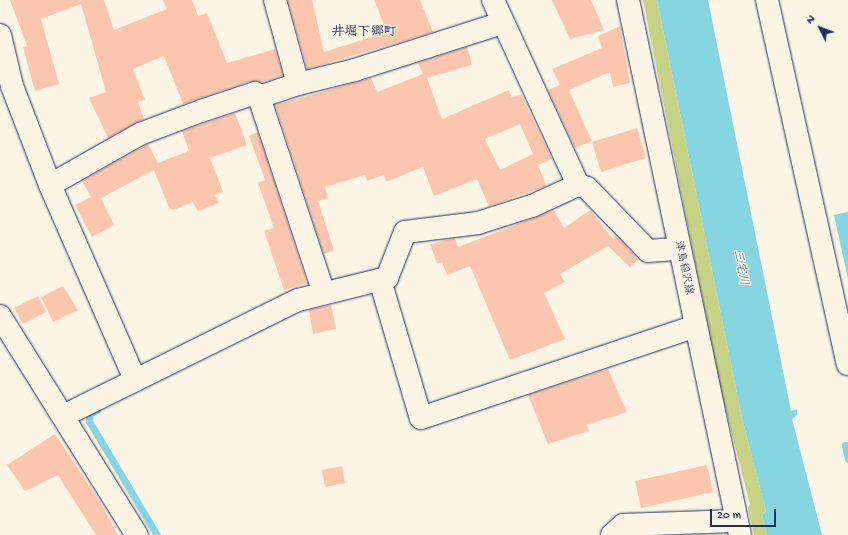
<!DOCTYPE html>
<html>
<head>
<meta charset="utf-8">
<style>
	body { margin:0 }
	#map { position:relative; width:848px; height:535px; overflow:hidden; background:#fcf5e5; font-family:"Gochi Hand","Klee One",sans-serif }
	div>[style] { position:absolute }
	.green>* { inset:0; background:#c7d285 }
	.water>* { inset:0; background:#86d6e1 }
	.stream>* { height:7px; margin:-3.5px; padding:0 3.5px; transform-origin:3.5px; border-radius:3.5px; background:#86d6e1 }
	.building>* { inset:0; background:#fcc6ae }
	.roads { filter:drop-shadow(0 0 1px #1b2f5e) drop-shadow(0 0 1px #1b2f5e) }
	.minor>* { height:22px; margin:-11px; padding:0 11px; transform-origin:11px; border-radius:11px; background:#fcf5e5 }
	.tertiary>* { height:22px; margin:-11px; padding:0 11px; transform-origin:11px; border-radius:11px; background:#fcf5e5 }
	.secondary>* { height:22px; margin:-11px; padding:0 11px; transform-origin:11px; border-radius:11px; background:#fcf5e5 }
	span { translate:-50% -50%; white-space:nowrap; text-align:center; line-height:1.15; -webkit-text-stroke:3px #fcf5e5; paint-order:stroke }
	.street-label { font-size:11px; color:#1b2f5e }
	.water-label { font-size:12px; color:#36597f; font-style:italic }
	.quarter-label { font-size:13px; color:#1b2f5e; font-weight:700 }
	.north { position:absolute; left:800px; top:8px; width:40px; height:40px; -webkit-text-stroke:3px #fcf5e5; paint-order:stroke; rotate:312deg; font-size:11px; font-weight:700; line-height:16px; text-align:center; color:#1b2f5e }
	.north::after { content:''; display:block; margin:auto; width:14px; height:18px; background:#1b2f5e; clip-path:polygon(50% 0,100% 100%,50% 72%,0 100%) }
	.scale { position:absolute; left:710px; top:509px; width:66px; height:18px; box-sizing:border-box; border:2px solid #1b2f5e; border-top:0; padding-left:5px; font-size:12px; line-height:14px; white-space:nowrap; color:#1b2f5e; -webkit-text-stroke:3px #fcf5e5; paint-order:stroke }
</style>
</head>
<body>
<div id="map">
	<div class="green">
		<div style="clip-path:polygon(643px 0,657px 0,742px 418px,766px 511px,762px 515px,767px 535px,754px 535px,748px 507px,750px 505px,720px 387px)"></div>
	</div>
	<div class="water">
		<div style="clip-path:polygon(657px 0,708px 0,791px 411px,797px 409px,797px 415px,792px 419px,822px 535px,767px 535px,762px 515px,766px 511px,742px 418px)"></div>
		<div style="clip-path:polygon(848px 212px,848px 279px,834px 215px)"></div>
	</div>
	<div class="stream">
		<div style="left:97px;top:410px;width:8px;rotate:157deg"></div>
		<div style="left:90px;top:413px;width:8px;rotate:97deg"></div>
		<div style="left:89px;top:421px;width:133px;rotate:59.2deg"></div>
		<div style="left:845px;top:445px;width:14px;rotate:78deg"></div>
	</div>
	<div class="building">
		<div style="clip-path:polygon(10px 0,104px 0,114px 30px,167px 9px,163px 0,192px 0,198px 16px,207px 13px,227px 63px,275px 49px,283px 76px,261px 82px,251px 81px,183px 104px,164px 56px,133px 69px,145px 100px,138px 102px,144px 119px,108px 138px,89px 98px,106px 92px,81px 4px,41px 19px,59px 84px,35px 91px,23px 47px,27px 46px)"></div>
		<div style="clip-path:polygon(288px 0,312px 0,324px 52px,387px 32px,374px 0,420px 0,433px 32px,307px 69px)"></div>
		<div style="clip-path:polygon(552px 0,591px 0,604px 30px,570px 39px)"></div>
		<div style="clip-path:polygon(620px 26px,630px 83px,613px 87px,610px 72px,569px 90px,592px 141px,575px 148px,548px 90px,560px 85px,552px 69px,602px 48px,598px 36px)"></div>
		<div style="clip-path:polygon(evenodd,467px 47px,472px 65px,427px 78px,442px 119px,509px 90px,512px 98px,521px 94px,552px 159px,538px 165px,546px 186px,489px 206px,477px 179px,434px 196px,423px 167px,386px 182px,384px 175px,367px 181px,365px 175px,325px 187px,328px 198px,318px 201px,334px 250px,324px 254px,275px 105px,371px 78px,377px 92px,423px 74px,418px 63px,467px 47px,520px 124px,533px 154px,500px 170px,485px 139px,520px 124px)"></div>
		<div style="clip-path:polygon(235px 113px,247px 145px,210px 158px,223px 192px,215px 195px,219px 203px,198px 211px,193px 202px,173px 210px,169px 208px,154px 170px,101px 198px,114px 225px,92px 237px,75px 205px,91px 197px,82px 181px,148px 144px,158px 163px,189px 151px,182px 131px)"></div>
		<div style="clip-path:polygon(637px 128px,646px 158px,601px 172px,592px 142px)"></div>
		<div style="clip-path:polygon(258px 132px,307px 283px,284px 290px,264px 231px,274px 228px,258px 183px,265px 180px,249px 136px)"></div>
		<div style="clip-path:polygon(554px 210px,564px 228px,590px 210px,613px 239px,616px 236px,638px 259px,630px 267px,608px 246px,560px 274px,565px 282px,544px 293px,565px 339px,510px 360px,470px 266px,447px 275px,442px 262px,437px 264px,430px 244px,455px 238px,458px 247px)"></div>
		<div style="clip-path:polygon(63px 286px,78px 310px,53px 322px,41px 297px)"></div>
		<div style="clip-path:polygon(38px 296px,46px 312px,23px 324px,14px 308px)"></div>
		<div style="clip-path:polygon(331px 305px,336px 329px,313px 334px,309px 310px)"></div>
		<div style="clip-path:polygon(608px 369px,627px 412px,587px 425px,589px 431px,548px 444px,528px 395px)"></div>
		<div style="clip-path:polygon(55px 434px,100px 502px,118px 535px,96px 535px,58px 475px,25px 491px,7px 465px)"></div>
		<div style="clip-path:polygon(707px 465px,713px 492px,641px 508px,635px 481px)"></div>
		<div style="clip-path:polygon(342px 466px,345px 483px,325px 487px,322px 470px)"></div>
	</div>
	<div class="roads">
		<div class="minor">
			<div style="left:275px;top:0;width:87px;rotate:74.7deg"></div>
			<div style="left:493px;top:0;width:204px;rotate:65.3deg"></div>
			<div style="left:767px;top:0;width:373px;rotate:77.5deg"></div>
			<div style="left:0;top:35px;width:52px;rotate:76.8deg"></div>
			<div style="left:12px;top:86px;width:106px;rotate:69deg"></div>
			<div style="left:50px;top:185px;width:213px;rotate:66.4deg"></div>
			<div style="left:259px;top:97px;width:206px;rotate:71.7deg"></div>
			<div style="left:50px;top:185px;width:103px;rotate:-29.5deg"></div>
			<div style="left:140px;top:134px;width:65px;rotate:-20.7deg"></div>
			<div style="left:201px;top:111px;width:57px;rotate:-18.4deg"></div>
			<div style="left:255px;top:93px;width:6px;rotate:45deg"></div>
			<div style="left:259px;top:97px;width:41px;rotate:-18.4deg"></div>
			<div style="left:298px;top:84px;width:59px;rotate:-13.8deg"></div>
			<div style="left:355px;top:70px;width:154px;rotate:-17.7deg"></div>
			<div style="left:380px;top:280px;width:144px;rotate:73.5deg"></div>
			<div style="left:421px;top:418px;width:290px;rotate:-18.5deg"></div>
			<div style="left:63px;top:416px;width:262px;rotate:-26.3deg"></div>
			<div style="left:298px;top:300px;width:92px;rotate:-13.9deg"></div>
			<div style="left:387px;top:278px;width:49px;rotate:-68.6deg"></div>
			<div style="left:405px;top:232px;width:74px;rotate:-7deg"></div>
			<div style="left:478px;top:223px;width:57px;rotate:-17.5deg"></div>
			<div style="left:532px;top:206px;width:51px;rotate:-24.5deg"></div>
			<div style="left:578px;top:185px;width:9px;rotate:18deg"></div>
			<div style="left:587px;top:188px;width:88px;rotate:45.9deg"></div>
			<div style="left:648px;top:251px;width:31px;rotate:-4deg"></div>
			<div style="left:612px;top:535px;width:15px;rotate:-42deg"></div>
			<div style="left:623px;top:525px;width:113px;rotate:-2deg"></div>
		</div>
		<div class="tertiary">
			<div style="left:0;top:316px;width:258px;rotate:58deg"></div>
		</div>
		<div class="secondary">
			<div style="left:628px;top:0;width:547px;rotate:78.18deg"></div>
		</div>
	</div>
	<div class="street-label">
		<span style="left:683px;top:268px;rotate:78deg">津島稲沢線</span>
	</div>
	<div class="water-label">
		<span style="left:739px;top:268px;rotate:79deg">三宅川</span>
	</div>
	<div class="quarter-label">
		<span style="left:364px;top:33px">井堀下郷町</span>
	</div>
	<div class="north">N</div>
	<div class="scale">20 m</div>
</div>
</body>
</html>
